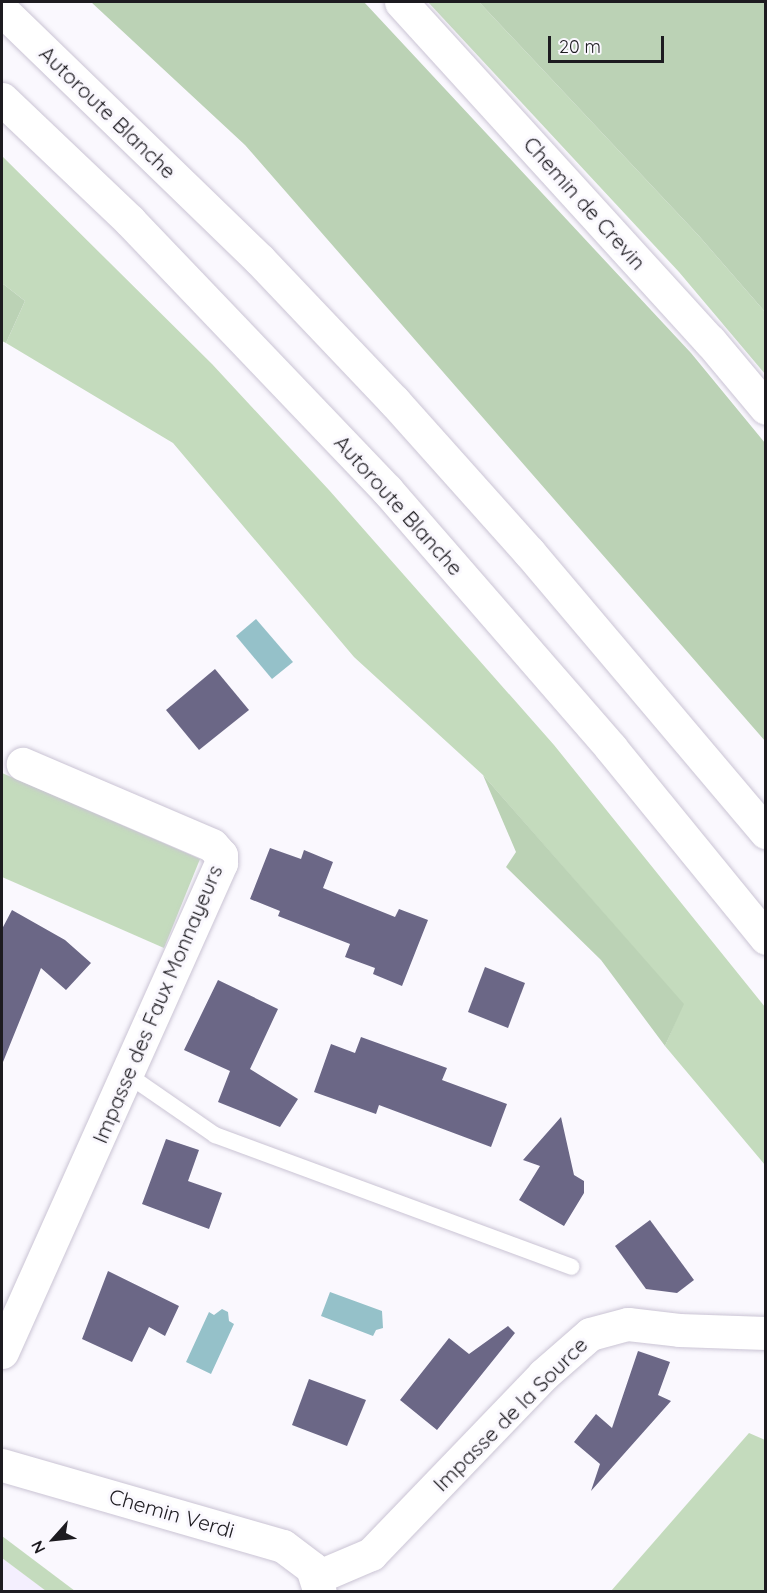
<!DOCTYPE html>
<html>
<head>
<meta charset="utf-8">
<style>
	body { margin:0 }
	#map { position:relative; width:767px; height:1593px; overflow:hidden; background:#faf8fe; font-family:Quicksand,sans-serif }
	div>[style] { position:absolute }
	.built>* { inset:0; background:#f4effe }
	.green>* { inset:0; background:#c4dbbd }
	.forest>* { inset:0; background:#bbd2b5 }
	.water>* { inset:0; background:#95c1c9 }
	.building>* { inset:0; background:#6b6786 }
	.roads { filter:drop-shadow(0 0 2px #cac4d4) drop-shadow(0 0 2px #cac4d4) }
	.lane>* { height:16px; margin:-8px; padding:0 8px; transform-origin:8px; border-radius:8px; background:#fff }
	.street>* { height:33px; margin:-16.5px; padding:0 16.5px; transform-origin:16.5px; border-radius:16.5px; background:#fff }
	.highway>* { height:33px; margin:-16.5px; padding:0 16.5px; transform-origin:16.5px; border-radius:16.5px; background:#fff }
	span { translate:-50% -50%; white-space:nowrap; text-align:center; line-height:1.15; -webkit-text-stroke:6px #faf8fe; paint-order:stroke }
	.street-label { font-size:21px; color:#1d1b20 }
	.frame { position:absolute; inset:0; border:3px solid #1d1b20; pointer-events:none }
	.north { position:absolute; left:24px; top:1509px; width:60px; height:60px; -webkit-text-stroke:4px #faf8fe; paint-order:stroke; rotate:243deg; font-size:16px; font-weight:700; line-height:24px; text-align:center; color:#1d1b20 }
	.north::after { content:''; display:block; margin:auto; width:21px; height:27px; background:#1d1b20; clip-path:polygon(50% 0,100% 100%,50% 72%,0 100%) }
	.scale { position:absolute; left:548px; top:36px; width:116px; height:27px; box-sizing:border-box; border:3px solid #1d1b20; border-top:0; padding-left:8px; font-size:18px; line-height:21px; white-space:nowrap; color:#1d1b20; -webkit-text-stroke:4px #faf8fe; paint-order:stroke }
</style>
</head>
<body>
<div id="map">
	<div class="built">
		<div style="clip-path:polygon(2px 1558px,46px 1591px,2px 1591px)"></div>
	</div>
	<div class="green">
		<div style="clip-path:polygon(428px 2px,479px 2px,699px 236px,765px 312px,765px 374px,679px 272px)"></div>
		<div style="clip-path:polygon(2px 156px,212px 364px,329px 490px,554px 745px,765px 1007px,765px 1165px,665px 1046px,683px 1004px,483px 775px,354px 657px,173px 443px,6px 343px,25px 301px,2px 283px)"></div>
		<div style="clip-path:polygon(2px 773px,200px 859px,164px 948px,2px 877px)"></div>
		<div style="clip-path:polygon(749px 1433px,765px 1440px,765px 1591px,611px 1591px)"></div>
		<div style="clip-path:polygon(2px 1536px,75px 1591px,46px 1591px,2px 1558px)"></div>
	</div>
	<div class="forest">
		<div style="clip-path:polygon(91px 2px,364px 2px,691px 353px,765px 443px,765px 741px,245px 145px)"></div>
		<div style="clip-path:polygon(479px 2px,765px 2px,765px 312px,699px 236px)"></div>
		<div style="clip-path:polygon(2px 283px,25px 301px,6px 343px,2px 341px)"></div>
		<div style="clip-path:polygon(483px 775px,684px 1004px,665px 1046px,601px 960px,506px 867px,516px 852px)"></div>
	</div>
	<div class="water">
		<div style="clip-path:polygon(256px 619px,293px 662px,272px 679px,236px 636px)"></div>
		<div style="clip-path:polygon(330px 1292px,382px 1311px,383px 1328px,376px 1330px,373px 1336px,321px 1316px)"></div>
		<div style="clip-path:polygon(222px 1309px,228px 1312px,229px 1321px,234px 1324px,211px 1374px,186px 1362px,209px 1312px,214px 1315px)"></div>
	</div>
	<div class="building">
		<div style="clip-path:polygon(215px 669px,249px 710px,199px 750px,166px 710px)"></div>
		<div style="clip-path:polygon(270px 848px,301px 859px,304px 850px,333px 862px,323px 888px,395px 917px,399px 909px,428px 920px,402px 986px,373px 974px,375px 968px,345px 957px,350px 944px,278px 916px,280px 911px,250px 899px)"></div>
		<div style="clip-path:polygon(12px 910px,65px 940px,91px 963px,66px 990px,41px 968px,3px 1062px,2px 929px)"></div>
		<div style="clip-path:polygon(485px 967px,525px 983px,508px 1028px,468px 1012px)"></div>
		<div style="clip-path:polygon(218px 980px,278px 1009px,250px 1069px,298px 1099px,280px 1127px,218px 1102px,230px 1071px,184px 1050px)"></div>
		<div style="clip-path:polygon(361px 1037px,447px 1068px,442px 1080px,507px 1104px,491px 1147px,379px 1105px,376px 1114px,314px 1092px,331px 1044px,355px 1053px)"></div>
		<div style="clip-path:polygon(561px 1117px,574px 1175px,584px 1181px,584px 1193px,564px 1226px,519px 1200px,540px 1166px,523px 1160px)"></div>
		<div style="clip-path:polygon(166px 1139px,199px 1150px,188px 1181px,222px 1193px,209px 1229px,142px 1204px)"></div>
		<div style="clip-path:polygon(650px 1220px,694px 1280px,677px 1293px,646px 1289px,615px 1246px)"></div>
		<div style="clip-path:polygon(108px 1271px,179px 1306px,165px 1336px,149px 1327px,132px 1362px,82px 1339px)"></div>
		<div style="clip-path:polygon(508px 1326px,515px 1333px,437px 1430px,400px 1400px,449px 1338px,469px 1354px)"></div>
		<div style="clip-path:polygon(638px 1351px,670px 1362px,658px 1395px,671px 1401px,591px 1491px,600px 1464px,574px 1442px,596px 1414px,612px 1428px)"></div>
		<div style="clip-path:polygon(309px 1379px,366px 1400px,347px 1446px,292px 1425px)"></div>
	</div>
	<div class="roads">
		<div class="lane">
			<div style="left:128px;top:1075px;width:106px;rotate:34.6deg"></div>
			<div style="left:215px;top:1135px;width:380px;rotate:20.3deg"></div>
		</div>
		<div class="street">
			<div style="left:401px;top:2px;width:459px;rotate:47.7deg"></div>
			<div style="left:710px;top:341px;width:87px;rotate:50.1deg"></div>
			<div style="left:2px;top:1352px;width:536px;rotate:-65.87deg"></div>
			<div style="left:221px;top:863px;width:8px;rotate:-90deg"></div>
			<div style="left:221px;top:855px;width:13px;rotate:-132deg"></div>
			<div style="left:212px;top:845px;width:206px;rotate:-156.8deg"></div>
			<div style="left:2px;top:1465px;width:292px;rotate:16.1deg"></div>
			<div style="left:283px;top:1546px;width:36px;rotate:37deg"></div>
			<div style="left:312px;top:1568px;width:25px;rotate:72deg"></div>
			<div style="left:317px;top:1577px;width:59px;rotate:-23.1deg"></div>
			<div style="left:371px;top:1554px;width:248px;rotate:-46.1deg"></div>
			<div style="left:543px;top:1375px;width:62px;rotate:-41.1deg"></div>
			<div style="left:590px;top:1334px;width:39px;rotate:-15deg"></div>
			<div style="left:628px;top:1324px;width:51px;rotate:6.7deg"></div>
			<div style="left:679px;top:1330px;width:87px;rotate:2deg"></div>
		</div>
		<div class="highway">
			<div style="left:2px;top:10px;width:359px;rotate:44.1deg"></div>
			<div style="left:260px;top:260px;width:195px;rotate:46.5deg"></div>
			<div style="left:394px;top:401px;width:203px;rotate:48.2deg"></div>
			<div style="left:529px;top:552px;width:367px;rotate:49.8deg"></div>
			<div style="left:2px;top:99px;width:177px;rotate:43.6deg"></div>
			<div style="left:130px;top:221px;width:372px;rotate:46.3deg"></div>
			<div style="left:387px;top:490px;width:342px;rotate:49deg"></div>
			<div style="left:611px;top:748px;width:245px;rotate:50.8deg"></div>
		</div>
	</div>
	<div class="street-label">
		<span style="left:108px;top:112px;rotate:44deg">Autoroute Blanche</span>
		<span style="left:585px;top:203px;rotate:48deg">Chemin de Crevin</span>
		<span style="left:399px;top:505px;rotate:48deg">Autoroute Blanche</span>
		<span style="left:157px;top:1004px;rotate:-67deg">Impasse des Faux Monnayeurs</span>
		<span style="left:510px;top:1414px;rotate:-45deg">Impasse de la Source</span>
		<span style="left:172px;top:1513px;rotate:16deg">Chemin Verdi</span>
	</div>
	<div class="frame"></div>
	<div class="north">N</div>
	<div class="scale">20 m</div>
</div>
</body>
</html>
